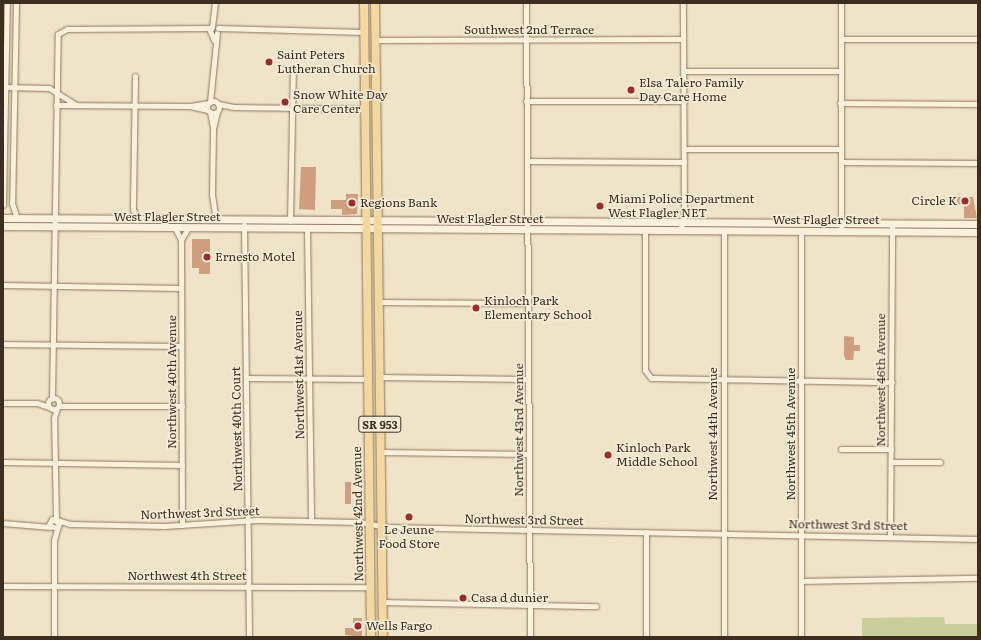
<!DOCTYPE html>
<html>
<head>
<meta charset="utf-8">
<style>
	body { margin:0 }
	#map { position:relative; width:981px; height:640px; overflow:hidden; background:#f0e4c8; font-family:Literata,serif }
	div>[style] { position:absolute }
	.green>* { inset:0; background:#c9cf9b }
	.building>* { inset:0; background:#cf9f7d }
	.roads { filter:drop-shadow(0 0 1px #8d765c) drop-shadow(0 0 1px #8d765c) }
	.street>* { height:5px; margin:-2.5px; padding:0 2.5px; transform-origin:2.5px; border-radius:2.5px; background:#faf1dc }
	.street>.ring { margin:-2.5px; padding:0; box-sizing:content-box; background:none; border:5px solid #faf1dc; border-radius:50% }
	.secondary>* { height:7px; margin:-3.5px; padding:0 3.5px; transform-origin:3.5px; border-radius:3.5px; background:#faf1dc }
	.primary>* { height:8px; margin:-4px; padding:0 4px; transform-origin:4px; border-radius:4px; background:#f3d9a0 }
	.dots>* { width:11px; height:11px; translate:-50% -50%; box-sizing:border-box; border:2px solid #f7eed8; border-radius:50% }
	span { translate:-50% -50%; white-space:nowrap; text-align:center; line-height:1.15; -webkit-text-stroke:3px #f7eed8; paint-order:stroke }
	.shield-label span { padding:1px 3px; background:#f7eed8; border:1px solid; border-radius:3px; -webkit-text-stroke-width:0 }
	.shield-label { font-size:11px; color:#3d2e20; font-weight:700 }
	.street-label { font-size:12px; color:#3d2e20 }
	.poi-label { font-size:12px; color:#3d2e20 }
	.left { translate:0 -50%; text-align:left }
	.right { translate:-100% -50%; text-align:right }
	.frame { position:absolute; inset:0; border:4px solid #3d2e20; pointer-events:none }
</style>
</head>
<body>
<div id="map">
	<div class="green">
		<div style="clip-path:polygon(944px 617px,945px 624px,978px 624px,978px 637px,862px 637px,862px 618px)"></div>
	</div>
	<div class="building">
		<div style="clip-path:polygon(301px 167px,316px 167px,315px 210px,299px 209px)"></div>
		<div style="clip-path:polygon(346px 194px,358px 194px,357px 214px,342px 215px,342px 209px,331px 209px,331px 200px,346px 200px)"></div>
		<div style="clip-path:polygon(957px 197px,973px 197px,977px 218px,964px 218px,964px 204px,957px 204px)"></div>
		<div style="clip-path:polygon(192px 239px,210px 239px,210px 274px,199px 274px,199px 268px,192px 268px)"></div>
		<div style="clip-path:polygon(844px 336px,854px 337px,854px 345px,860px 345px,860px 351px,854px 351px,853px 360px,846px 360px,844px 356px)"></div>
		<div style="clip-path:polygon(345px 482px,351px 482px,351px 504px,345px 504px)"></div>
		<div style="clip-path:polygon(353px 618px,362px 618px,362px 637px,345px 635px,345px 628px,353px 628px)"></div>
	</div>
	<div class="roads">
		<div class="street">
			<div style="left:16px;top:3px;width:200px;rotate:91.1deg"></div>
			<div style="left:12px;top:203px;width:16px;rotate:72deg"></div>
			<div style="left:526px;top:3px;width:634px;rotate:89.64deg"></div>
			<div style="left:841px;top:3px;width:228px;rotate:90deg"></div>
			<div style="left:212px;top:26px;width:5px;rotate:112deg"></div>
			<div style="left:210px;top:31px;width:10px;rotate:66deg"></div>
			<div style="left:212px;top:27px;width:24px;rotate:-83deg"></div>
			<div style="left:218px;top:28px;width:146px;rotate:1.6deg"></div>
			<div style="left:841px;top:39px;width:137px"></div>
			<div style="left:375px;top:40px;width:308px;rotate:-0.2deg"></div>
			<div style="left:684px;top:71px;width:157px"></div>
			<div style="left:135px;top:76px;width:133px;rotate:90.9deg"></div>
			<div style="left:133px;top:209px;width:12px;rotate:70deg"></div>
			<div style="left:3px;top:87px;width:46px;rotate:1.2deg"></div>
			<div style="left:49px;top:88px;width:31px;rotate:32deg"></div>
			<div style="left:526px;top:101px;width:158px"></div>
			<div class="ring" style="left:207px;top:101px;width:7px;height:7px"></div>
			<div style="left:210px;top:102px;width:69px;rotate:-84.2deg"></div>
			<div style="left:840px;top:103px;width:138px;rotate:0.4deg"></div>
			<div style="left:218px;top:104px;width:16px;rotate:11deg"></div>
			<div style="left:234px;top:107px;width:131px;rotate:0.9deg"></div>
			<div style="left:56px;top:105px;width:134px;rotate:0.4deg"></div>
			<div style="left:190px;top:106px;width:19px;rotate:-9deg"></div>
			<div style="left:190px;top:106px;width:18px;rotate:13deg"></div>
			<div style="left:210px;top:112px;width:16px;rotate:79deg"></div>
			<div style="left:684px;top:149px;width:157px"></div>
			<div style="left:527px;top:161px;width:157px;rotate:0.4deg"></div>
			<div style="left:841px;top:162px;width:137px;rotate:0.4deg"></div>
			<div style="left:3px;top:205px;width:202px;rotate:-88.9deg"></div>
			<div style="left:216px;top:220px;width:26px;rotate:-99deg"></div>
			<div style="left:212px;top:194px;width:65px;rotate:-89.1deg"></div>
			<div style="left:213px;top:129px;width:17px;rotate:-77deg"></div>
			<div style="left:290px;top:221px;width:151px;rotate:-88.9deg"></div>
			<div style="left:244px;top:225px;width:412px;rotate:89.3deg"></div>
			<div style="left:175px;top:228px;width:13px;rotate:63deg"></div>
			<div style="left:307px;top:229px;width:292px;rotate:89.2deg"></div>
			<div style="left:645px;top:231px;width:139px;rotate:90deg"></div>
			<div style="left:645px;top:370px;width:10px;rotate:53deg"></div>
			<div style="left:651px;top:378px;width:241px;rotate:1deg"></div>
			<div style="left:680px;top:231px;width:15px;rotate:-74deg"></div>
			<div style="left:684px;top:217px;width:214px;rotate:-90.3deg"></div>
			<div style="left:801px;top:231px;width:406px;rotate:90deg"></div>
			<div style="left:3px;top:285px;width:178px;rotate:1deg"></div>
			<div style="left:378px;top:302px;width:150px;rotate:0.4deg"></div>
			<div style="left:3px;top:344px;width:178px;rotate:0.6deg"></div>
			<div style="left:379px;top:377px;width:149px;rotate:0.8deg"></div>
			<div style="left:246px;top:378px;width:122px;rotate:0.5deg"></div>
			<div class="ring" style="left:48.5px;top:398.5px;width:6px;height:6px"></div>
			<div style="left:52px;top:399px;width:365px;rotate:-89.1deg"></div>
			<div style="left:58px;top:34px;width:10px;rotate:-29deg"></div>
			<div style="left:67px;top:29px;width:144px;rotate:-0.4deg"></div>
			<div style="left:3px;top:403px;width:34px"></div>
			<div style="left:37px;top:403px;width:13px;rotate:18deg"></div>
			<div style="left:59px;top:406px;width:123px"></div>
			<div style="left:841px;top:449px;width:50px"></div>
			<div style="left:380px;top:452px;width:149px;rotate:0.8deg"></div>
			<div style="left:3px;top:462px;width:179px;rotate:1deg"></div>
			<div style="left:891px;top:462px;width:49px"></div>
			<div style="left:56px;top:519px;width:101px;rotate:-91.1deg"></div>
			<div style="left:54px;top:418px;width:10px;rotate:-73deg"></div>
			<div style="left:57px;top:520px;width:14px;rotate:17deg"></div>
			<div style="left:70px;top:524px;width:94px;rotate:1.2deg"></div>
			<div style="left:164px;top:526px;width:93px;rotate:-3.7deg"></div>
			<div style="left:257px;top:520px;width:102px;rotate:1.1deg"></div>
			<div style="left:359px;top:522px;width:27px;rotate:10deg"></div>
			<div style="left:386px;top:527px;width:592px;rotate:1.16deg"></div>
			<div style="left:3px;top:523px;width:47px;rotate:4.9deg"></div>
			<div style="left:182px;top:525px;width:285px;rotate:-90.2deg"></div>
			<div style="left:181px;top:240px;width:14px;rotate:-60deg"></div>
			<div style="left:646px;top:532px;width:105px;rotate:90deg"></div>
			<div style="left:890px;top:535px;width:311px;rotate:-89.6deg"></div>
			<div style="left:801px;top:581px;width:177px;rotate:-1deg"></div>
			<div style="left:3px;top:586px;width:368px;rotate:0.2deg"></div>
			<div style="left:382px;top:602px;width:214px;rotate:1.1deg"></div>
			<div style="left:54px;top:637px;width:97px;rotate:-90deg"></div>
			<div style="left:54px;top:540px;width:18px;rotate:-74deg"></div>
			<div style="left:59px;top:523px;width:8px;rotate:-150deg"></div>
			<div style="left:52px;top:519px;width:7px;rotate:117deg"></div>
			<div style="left:49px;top:525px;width:8px;rotate:23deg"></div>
			<div style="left:724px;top:637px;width:406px;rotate:-90deg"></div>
		</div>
		<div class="secondary">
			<div style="left:3px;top:218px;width:975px;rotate:0.35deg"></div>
			<div style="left:3px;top:226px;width:975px;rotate:0.35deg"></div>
		</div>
		<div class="primary">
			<div style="left:364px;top:3px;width:634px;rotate:89.37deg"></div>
			<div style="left:375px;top:3px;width:634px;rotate:89.28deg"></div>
		</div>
	</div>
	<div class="dots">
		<div style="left:269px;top:62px;background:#9e2a2b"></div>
		<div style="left:631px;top:90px;background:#9e2a2b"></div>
		<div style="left:285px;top:102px;background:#9e2a2b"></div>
		<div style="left:965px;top:201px;background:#9e2a2b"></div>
		<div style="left:352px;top:203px;background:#9e2a2b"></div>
		<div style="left:600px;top:206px;background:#9e2a2b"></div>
		<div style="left:207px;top:257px;background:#9e2a2b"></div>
		<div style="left:476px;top:308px;background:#9e2a2b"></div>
		<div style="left:608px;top:455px;background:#9e2a2b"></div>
		<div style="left:409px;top:517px;background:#9e2a2b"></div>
		<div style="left:463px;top:598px;background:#9e2a2b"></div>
		<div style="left:358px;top:626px;background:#9e2a2b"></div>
	</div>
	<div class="shield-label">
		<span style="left:380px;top:424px">SR 953</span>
	</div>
	<div class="street-label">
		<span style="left:529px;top:30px">Southwest 2nd Terrace</span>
		<span style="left:167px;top:217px">West Flagler Street</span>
		<span style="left:490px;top:219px">West Flagler Street</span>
		<span style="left:826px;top:220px">West Flagler Street</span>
		<span style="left:299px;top:375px;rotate:-91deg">Northwest 41st Avenue</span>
		<span style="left:881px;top:380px;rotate:-90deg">Northwest 46th Avenue</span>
		<span style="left:172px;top:382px;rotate:-90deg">Northwest 40th Avenue</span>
		<span style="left:237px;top:429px;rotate:-91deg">Northwest 40th Court</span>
		<span style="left:519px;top:430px;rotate:-90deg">Northwest 43rd Avenue</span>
		<span style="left:713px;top:434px;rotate:-90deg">Northwest 44th Avenue</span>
		<span style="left:791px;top:434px;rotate:-90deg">Northwest 45th Avenue</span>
		<span style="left:200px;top:513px;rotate:-2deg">Northwest 3rd Street</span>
		<span style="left:358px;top:514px;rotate:-91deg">Northwest 42nd Avenue</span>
		<span style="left:524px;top:520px;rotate:1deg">Northwest 3rd Street</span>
		<span style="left:848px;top:525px;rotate:1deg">Northwest 3rd Street</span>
		<span style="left:187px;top:576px">Northwest 4th Street</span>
	</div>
	<div class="poi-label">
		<span class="left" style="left:277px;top:62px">Saint Peters<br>Lutheran Church</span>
		<span class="left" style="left:639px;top:90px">Elsa Talero Family<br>Day Care Home</span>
		<span class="left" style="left:293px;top:102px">Snow White Day<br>Care Center</span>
		<span class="left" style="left:608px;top:206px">Miami Police Department<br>West Flagler NET</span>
		<span class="right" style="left:957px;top:201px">Circle K</span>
		<span class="left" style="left:360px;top:203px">Regions Bank</span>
		<span class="left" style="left:215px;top:257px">Ernesto Motel</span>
		<span class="left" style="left:484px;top:308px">Kinloch Park<br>Elementary School</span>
		<span class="left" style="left:616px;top:455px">Kinloch Park<br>Middle School</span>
		<span style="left:409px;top:537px">Le Jeune<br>Food Store</span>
		<span class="left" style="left:471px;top:598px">Casa d dunier</span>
		<span class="left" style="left:366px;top:626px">Wells Fargo</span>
	</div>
	<div class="frame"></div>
</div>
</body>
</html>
